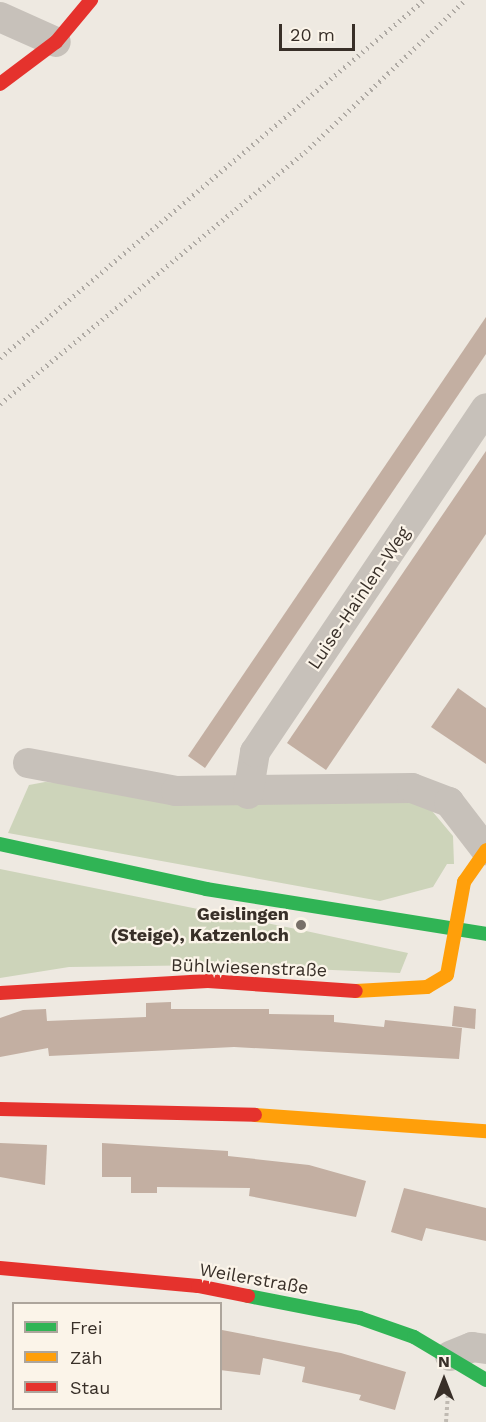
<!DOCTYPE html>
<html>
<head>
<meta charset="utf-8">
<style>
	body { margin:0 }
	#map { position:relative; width:486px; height:1422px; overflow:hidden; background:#eee9e1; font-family:"Work Sans",sans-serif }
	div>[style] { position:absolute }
	.green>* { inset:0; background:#cdd4ba }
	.building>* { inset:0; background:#c3afa2 }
	.path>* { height:4px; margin-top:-2px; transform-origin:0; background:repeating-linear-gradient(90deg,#c0bab2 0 3px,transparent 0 6px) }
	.street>* { height:30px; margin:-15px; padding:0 15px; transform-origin:15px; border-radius:15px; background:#c7c1ba }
	.fast>* { height:14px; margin:-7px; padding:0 7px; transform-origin:7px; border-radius:7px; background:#30b455 }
	.slow>* { height:14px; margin:-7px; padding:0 7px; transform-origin:7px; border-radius:7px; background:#ff9f0a }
	.jam>* { height:14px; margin:-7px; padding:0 7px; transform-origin:7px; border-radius:7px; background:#e5322d }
	.rail>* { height:4.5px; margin-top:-2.25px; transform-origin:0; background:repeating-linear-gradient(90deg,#afaaa4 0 1.5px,transparent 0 6px) }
	.dots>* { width:16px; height:16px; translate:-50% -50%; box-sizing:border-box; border:3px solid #fbf4e9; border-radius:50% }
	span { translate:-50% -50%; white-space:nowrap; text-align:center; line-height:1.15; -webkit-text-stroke:4.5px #fbf4e9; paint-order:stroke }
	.street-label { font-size:18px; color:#382f28 }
	.poi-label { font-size:18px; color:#382f28; font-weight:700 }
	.right { translate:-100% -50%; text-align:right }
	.legend { position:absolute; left:12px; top:1302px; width:210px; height:108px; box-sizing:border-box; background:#fbf4e9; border:2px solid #ada59c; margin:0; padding:8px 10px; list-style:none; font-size:18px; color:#382f28 }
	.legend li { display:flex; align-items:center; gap:12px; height:30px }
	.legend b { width:30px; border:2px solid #ada59c }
	.north { position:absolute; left:414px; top:1350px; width:60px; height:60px; -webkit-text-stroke:4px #fbf4e9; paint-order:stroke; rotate:0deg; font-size:16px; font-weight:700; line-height:24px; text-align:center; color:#382f28 }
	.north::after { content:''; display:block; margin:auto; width:21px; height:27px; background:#382f28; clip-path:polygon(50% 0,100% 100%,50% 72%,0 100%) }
	.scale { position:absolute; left:279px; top:24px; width:76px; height:27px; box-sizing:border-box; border:3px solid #382f28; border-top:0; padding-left:8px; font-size:18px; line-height:21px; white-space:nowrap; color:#382f28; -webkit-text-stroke:4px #fbf4e9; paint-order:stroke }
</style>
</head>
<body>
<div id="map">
	<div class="green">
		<div style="clip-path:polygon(45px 782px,381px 797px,427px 805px,453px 836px,454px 864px,447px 864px,433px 887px,380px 901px,8px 833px,29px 785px)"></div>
		<div style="clip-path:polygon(0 869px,306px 931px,408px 953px,400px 973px,217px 965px,69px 967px,0 978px)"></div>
	</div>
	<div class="building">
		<div style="clip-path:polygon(486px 317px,486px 354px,205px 768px,188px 756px)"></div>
		<div style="clip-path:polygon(486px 451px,486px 534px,326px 770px,287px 743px)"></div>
		<div style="clip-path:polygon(458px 688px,486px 708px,486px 764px,431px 727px)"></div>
		<div style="clip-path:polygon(171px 1002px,171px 1009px,269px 1009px,269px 1014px,334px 1015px,334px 1022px,384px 1027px,385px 1020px,462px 1028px,459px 1059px,234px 1047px,49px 1056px,48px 1048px,0 1057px,0 1018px,23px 1010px,46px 1009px,47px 1021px,146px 1017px,146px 1003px)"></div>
		<div style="clip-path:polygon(454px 1006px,476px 1009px,475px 1029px,452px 1026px)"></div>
		<div style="clip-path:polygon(0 1143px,47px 1145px,45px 1185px,0 1177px)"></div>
		<div style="clip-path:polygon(102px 1143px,228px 1151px,228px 1156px,309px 1165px,366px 1181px,356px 1217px,249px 1196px,250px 1188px,157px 1187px,157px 1193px,131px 1193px,131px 1177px,102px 1177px)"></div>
		<div style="clip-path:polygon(404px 1188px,486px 1208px,486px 1241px,426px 1228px,422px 1241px,391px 1232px)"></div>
		<div style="clip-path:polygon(222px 1330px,341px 1353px,406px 1372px,395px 1410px,359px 1400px,361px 1395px,302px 1382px,305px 1367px,263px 1358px,260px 1375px,220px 1370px)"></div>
	</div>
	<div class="path">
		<div style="left:446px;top:1422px;width:32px;rotate:-86deg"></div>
	</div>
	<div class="street">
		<div style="left:0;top:17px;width:61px;rotate:24.1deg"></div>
		<div style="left:28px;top:763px;width:151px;rotate:10.7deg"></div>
		<div style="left:176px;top:791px;width:236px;rotate:-0.7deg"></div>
		<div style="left:412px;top:788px;width:40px;rotate:21deg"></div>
		<div style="left:449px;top:802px;width:61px;rotate:52.4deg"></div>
		<div style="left:248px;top:794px;width:43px;rotate:-80.5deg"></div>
		<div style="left:255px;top:752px;width:414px;rotate:-56.1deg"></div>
		<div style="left:450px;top:1356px;width:24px;rotate:-22deg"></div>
		<div style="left:472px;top:1347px;width:14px;rotate:8deg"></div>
	</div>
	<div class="fast">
		<div style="left:0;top:844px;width:211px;rotate:12.3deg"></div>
		<div style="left:206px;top:889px;width:284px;rotate:9.1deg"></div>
		<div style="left:248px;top:1296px;width:114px;rotate:11.1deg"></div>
		<div style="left:360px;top:1318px;width:57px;rotate:19.4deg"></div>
		<div style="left:414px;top:1337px;width:84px;rotate:30.8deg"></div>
	</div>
	<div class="slow">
		<div style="left:356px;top:991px;width:71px;rotate:-3.2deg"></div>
		<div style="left:427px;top:987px;width:23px;rotate:-31deg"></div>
		<div style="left:447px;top:975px;width:95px;rotate:-79.6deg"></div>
		<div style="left:464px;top:882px;width:39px;rotate:-55deg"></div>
		<div style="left:255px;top:1115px;width:232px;rotate:4deg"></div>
	</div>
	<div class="jam">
		<div style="left:0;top:84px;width:70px;rotate:-36.9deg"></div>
		<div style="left:56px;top:42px;width:55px;rotate:-50.2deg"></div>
		<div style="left:0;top:993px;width:208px;rotate:-3.3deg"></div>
		<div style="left:208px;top:981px;width:148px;rotate:3.9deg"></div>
		<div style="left:0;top:1109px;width:255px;rotate:1.3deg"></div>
		<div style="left:0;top:1268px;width:199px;rotate:5.2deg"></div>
		<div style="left:198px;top:1286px;width:51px;rotate:11.3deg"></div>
	</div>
	<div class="rail">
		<div style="left:0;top:358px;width:555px;rotate:-40.18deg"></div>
		<div style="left:0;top:404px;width:396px;rotate:-39.6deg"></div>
		<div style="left:305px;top:152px;width:221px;rotate:-43.5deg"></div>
	</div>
	<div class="dots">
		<div style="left:301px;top:925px;background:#787069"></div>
	</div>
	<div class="street-label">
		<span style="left:359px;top:598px;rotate:-56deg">Luise-Hainlen-Weg</span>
		<span style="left:249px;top:968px;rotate:2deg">Bühlwiesenstraße</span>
		<span style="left:254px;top:1279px;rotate:10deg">Weilerstraße</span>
	</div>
	<div class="poi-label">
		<span class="right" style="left:289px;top:925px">Geislingen<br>(Steige), Katzenloch</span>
	</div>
	<ul class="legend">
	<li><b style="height:8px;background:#30b455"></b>Frei</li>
	<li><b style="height:8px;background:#ff9f0a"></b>Zäh</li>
	<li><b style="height:8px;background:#e5322d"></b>Stau</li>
	</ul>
	<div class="north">N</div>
	<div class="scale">20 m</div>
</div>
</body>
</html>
